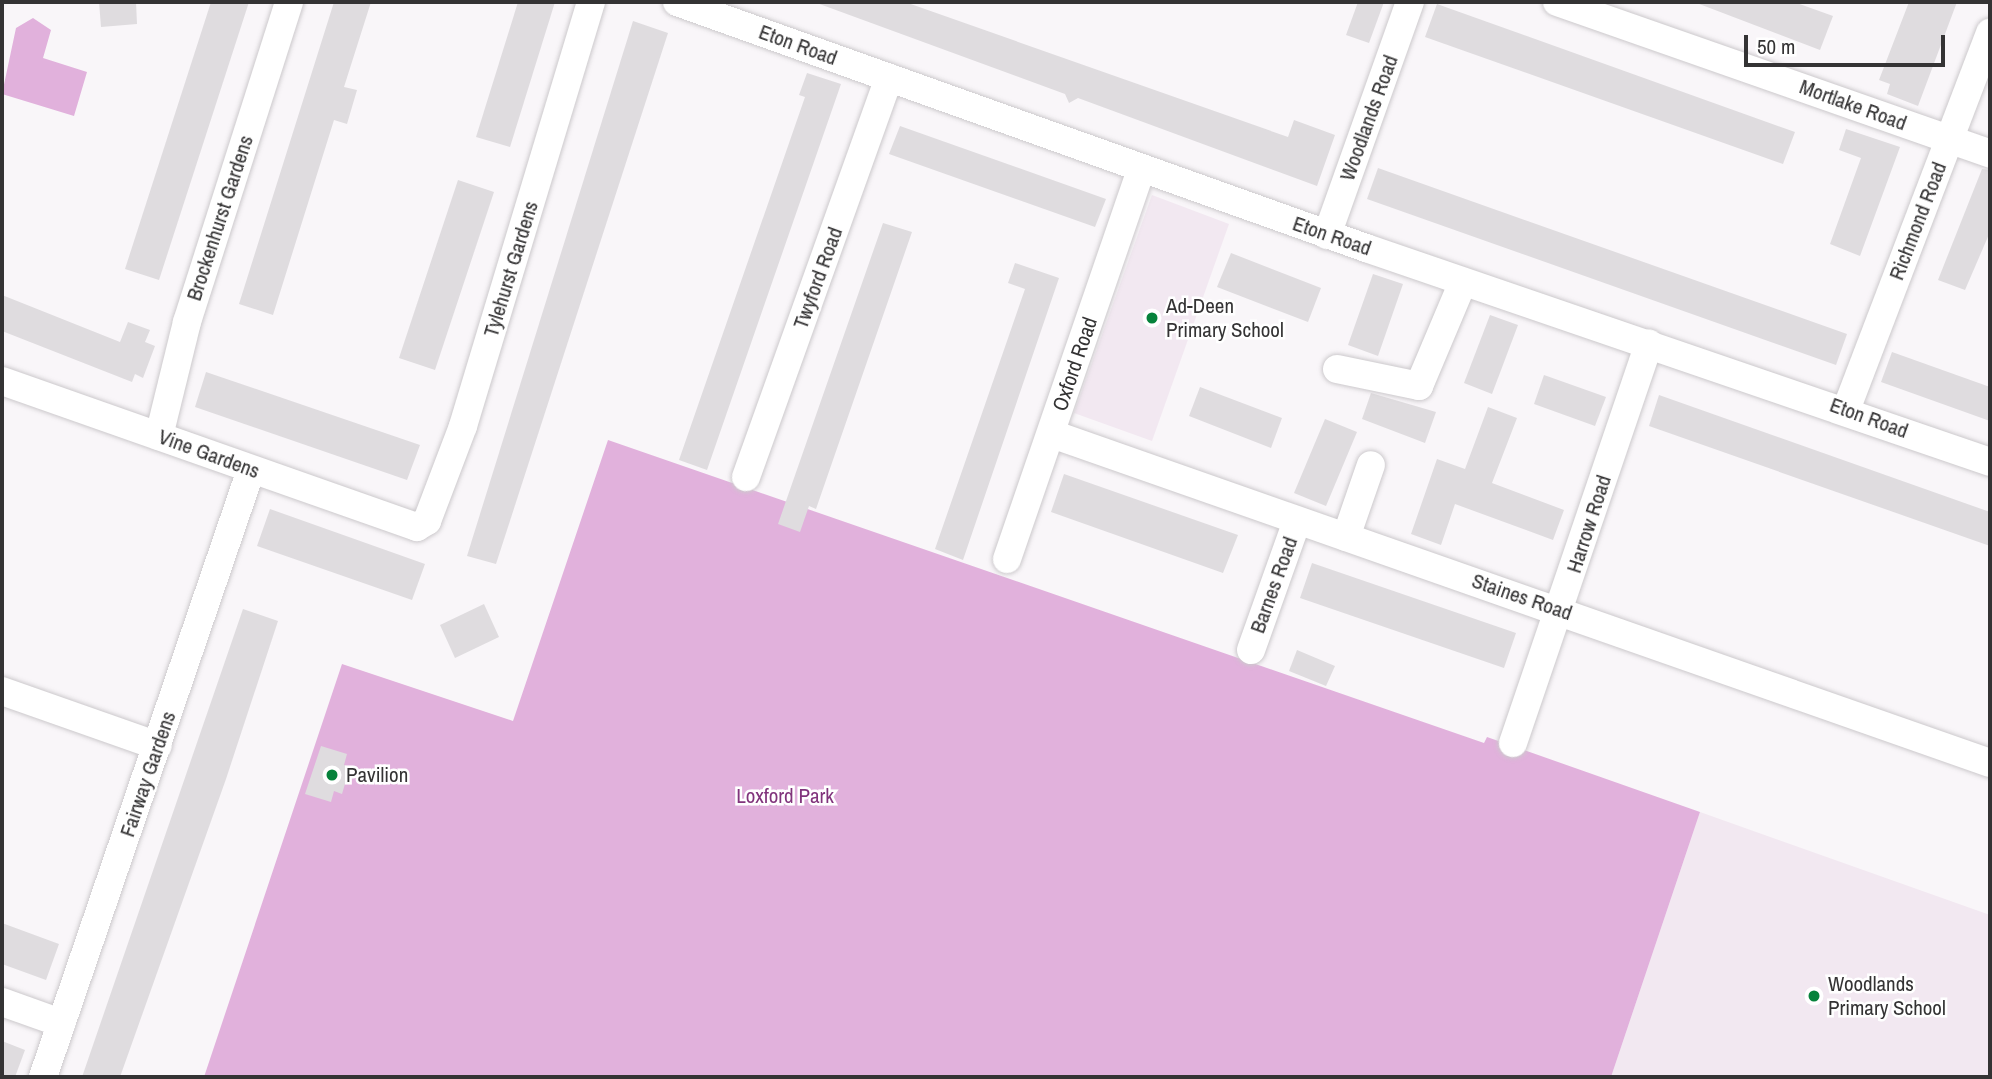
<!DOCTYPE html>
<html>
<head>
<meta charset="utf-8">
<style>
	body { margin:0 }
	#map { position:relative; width:1992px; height:1079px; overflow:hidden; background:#f9f6f9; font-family:"Archivo Narrow",sans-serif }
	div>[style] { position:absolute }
	.built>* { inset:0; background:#f2e8f1 }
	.green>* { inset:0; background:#e1b1dc }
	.building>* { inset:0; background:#dfdcdf }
	.roads { filter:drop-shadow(0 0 2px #ccc9cc) drop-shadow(0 0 2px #ccc9cc) }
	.minor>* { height:28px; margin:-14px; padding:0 14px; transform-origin:14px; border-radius:14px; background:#fff }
	.dots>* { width:19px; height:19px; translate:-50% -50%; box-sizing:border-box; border:4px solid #fff; border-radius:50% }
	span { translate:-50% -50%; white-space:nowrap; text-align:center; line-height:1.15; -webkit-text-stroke:5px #fff; paint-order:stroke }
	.street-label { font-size:21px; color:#343334 }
	.poi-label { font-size:21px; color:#343334 }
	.left { translate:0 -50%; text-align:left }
	.park-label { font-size:21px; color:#81347c }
	.frame { position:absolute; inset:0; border:4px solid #343334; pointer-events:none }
	.scale { position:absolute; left:1744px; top:35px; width:201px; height:32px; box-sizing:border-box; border:4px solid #343334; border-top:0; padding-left:9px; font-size:21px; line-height:24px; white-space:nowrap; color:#343334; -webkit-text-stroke:5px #fff; paint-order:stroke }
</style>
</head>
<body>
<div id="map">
	<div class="built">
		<div style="clip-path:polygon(1152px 195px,1229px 224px,1152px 441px,1074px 413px)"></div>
		<div style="clip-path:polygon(1700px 812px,1990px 915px,1990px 1077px,1611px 1077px)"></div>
	</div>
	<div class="green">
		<div style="clip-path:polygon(33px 18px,51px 30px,43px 58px,87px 72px,74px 116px,2px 94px,16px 28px)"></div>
		<div style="clip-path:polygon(608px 440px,1484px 743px,1487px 737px,1700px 812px,1611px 1077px,204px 1077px,342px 664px,513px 721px)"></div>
	</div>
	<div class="building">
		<div style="clip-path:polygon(99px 2px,136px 2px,137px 24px,101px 27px)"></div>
		<div style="clip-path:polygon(211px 2px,249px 2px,159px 280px,125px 269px)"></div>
		<div style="clip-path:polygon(334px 2px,371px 2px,344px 87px,357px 90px,347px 124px,334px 120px,273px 315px,239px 304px)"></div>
		<div style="clip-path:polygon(518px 2px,555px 2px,510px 147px,476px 137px)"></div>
		<div style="clip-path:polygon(814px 2px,905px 2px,1288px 137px,1294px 120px,1335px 135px,1317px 186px,1078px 98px,1069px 103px,1065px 94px)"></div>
		<div style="clip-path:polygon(1358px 2px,1384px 2px,1369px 43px,1346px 35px)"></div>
		<div style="clip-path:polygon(1694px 2px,1794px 2px,1833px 16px,1820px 50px)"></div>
		<div style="clip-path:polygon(1909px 2px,1957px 2px,1918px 106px,1887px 94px,1890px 84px,1879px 80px)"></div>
		<div style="clip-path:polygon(1437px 4px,1795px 132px,1783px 164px,1425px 37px)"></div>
		<div style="clip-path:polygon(633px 21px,668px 33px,496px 564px,467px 556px)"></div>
		<div style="clip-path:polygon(807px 73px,841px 84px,707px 470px,679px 460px,805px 97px,799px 95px)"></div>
		<div style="clip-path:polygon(900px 126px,1106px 199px,1095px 227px,889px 154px)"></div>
		<div style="clip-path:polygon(1846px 129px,1900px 147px,1860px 256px,1830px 244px,1861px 158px,1839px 150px)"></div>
		<div style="clip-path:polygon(1378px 168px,1847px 334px,1836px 365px,1367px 199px)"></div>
		<div style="clip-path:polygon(1982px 169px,1990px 170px,1990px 232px,1965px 290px,1938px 280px)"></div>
		<div style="clip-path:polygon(458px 180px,494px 192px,435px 370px,399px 358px)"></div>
		<div style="clip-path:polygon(883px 223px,912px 232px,816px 509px,809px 506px,800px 532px,778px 524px)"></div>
		<div style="clip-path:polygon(1231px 253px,1321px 288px,1308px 322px,1217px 287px)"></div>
		<div style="clip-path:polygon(1015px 263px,1059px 278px,963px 560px,935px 549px,1025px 289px,1008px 283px)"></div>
		<div style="clip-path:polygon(1373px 274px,1403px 284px,1378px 356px,1348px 345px)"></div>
		<div style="clip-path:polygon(2px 295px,120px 342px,128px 322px,150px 330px,145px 342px,155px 346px,143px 378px,135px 374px,132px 382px,2px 331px)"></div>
		<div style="clip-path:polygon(1490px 315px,1518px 325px,1492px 394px,1464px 383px)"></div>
		<div style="clip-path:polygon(1892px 352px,1990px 387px,1990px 421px,1881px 382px)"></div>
		<div style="clip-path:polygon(206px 372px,420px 445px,407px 480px,195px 407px)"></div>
		<div style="clip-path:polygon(1544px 375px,1606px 397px,1595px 426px,1534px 404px)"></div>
		<div style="clip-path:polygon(1200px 387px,1282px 418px,1271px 448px,1189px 416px)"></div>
		<div style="clip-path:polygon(1371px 393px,1436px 412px,1425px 443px,1362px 419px)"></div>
		<div style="clip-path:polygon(1659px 395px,1990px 512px,1990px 546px,1649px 426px)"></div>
		<div style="clip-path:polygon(1488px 407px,1517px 418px,1492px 483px,1564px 510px,1553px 540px,1455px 504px,1441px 545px,1411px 534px,1437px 459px,1465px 469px)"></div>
		<div style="clip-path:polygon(1325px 419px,1357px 432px,1326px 506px,1294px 493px)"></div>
		<div style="clip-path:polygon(1064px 474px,1238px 535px,1223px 573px,1051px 512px)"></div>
		<div style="clip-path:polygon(270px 509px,425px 564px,412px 600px,257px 546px)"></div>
		<div style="clip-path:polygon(1312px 563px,1516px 633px,1504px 668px,1300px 598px)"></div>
		<div style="clip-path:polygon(484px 604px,499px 637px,455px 658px,440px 625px)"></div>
		<div style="clip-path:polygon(243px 609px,278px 621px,226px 779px,120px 1077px,82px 1077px)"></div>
		<div style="clip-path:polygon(1297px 650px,1335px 666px,1326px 686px,1289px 671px)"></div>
		<div style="clip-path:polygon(321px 746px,347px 754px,344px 765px,350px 767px,342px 794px,334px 791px,331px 802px,305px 794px)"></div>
		<div style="clip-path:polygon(2px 923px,59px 944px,46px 980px,2px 964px)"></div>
		<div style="clip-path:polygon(2px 1041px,25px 1050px,15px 1077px,2px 1077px)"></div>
	</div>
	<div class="roads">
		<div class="minor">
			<div style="left:677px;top:2px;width:732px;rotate:19.65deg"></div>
			<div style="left:1366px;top:248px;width:660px;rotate:18.93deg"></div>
			<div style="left:1557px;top:2px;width:459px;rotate:19.3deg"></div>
			<div style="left:1327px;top:235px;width:247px;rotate:-70.4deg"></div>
			<div style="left:1337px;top:369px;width:84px;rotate:11.7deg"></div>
			<div style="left:1419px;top:386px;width:113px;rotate:-67.1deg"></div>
			<div style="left:2px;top:381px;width:440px;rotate:19.4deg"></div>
			<div style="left:417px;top:527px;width:12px;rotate:-31deg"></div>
			<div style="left:427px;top:521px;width:102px;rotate:-69.2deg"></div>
			<div style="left:463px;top:426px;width:443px;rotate:-73.2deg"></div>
			<div style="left:1846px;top:410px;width:404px;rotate:-69.1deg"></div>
			<div style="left:1052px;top:434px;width:994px;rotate:19.33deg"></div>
			<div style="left:159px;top:436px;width:117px;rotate:-76.2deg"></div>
			<div style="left:187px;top:322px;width:336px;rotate:-72.3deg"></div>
			<div style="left:746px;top:477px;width:424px;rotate:-70.3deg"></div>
			<div style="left:1346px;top:537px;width:76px;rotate:-70.9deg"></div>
			<div style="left:1007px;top:559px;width:412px;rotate:-71deg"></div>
			<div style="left:1251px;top:650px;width:137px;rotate:-70.4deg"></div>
			<div style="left:2px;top:691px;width:165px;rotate:19.4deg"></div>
			<div style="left:1513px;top:743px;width:422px;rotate:-71.2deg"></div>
			<div style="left:2px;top:1002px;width:63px;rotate:19.6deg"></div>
			<div style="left:43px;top:1077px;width:642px;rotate:-71.09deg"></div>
		</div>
	</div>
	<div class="dots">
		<div style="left:1152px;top:318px;background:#06823b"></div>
		<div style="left:332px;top:775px;background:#06823b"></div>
		<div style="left:1814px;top:996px;background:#06823b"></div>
	</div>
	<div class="street-label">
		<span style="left:798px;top:45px;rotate:20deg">Eton Road</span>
		<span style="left:1853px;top:105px;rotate:20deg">Mortlake Road</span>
		<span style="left:1369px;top:118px;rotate:-70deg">Woodlands Road</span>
		<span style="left:220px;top:218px;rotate:-72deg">Brockenhurst Gardens</span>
		<span style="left:1918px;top:221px;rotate:-69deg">Richmond Road</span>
		<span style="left:1332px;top:236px;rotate:19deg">Eton Road</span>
		<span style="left:511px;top:269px;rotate:-73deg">Tylehurst Gardens</span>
		<span style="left:818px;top:278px;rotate:-70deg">Twyford Road</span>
		<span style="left:1075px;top:364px;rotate:-71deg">Oxford Road</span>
		<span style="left:1869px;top:418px;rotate:20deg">Eton Road</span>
		<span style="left:209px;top:454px;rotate:20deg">Vine Gardens</span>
		<span style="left:1589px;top:524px;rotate:-72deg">Harrow Road</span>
		<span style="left:1274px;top:585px;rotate:-70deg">Barnes Road</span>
		<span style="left:1522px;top:597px;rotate:19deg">Staines Road</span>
		<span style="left:148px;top:774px;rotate:-71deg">Fairway Gardens</span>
	</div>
	<div class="poi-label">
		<span class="left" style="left:1166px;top:318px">Ad-Deen<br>Primary School</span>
		<span class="left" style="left:346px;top:775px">Pavilion</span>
		<span class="left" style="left:1828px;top:996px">Woodlands<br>Primary School</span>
	</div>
	<div class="park-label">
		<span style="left:785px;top:796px">Loxford Park</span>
	</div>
	<div class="frame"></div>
	<div class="scale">50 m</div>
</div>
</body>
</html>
